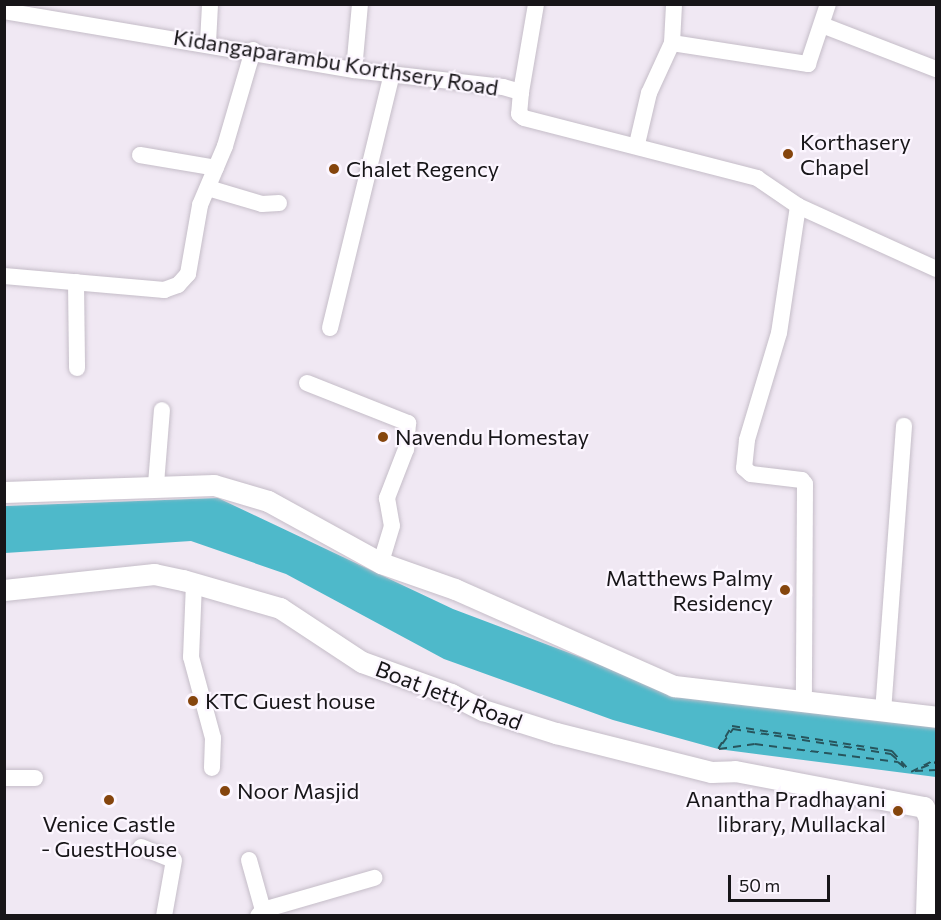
<!DOCTYPE html>
<html>
<head>
<meta charset="utf-8">
<style>
	body { margin:0 }
	#map { position:relative; width:941px; height:920px; overflow:hidden; background:#f0e8f3; font-family:Commissioner,sans-serif }
	div>[style] { position:absolute }
	.water>* { inset:0; background:#4eb9ca }
	.ferry>* { height:1.5px; margin-top:-0.75px; transform-origin:0; background:repeating-linear-gradient(90deg,#27555d 0 8px,transparent 0 14px) }
	.roads { filter:drop-shadow(0 0 2px #c5bdc8) drop-shadow(0 0 2px #c5bdc8) }
	.minor>* { height:16px; margin:-8px; padding:0 8px; transform-origin:8px; border-radius:8px; background:#fff }
	.major>* { height:21px; margin:-10.5px; padding:0 10.5px; transform-origin:10.5px; border-radius:10.5px; background:#fff }
	.dots>* { width:16px; height:16px; translate:-50% -50%; box-sizing:border-box; border:3px solid #fcf6ff; border-radius:50% }
	span { translate:-50% -50%; white-space:nowrap; text-align:center; line-height:1.15; -webkit-text-stroke:4.5px #fcf6ff; paint-order:stroke }
	.street-label { font-size:22px; color:#171518 }
	.poi-label { font-size:22px; color:#171518 }
	.left { translate:0 -50%; text-align:left }
	.right { translate:-100% -50%; text-align:right }
	.frame { position:absolute; inset:0; border:6px solid #171518; pointer-events:none }
	.scale { position:absolute; left:728px; top:875px; width:102px; height:27px; box-sizing:border-box; border:3px solid #171518; border-top:0; padding-left:8px; font-size:18px; line-height:21px; white-space:nowrap; color:#171518; -webkit-text-stroke:4px #fcf6ff; paint-order:stroke }
</style>
</head>
<body>
<div id="map">
	<div class="water">
		<div style="clip-path:polygon(218px 498px,453px 609px,675px 693px,936px 726px,936px 777px,718px 749px,613px 720px,444px 659px,286px 574px,191px 541px,5px 553px,5px 506px)"></div>
	</div>
	<div class="ferry">
		<div style="left:722px;top:744px;width:19px;rotate:-54deg"></div>
		<div style="left:733px;top:729px;width:160px;rotate:9deg"></div>
		<div style="left:891px;top:754px;width:18px;rotate:41deg"></div>
		<div style="left:718px;top:749px;width:27px;rotate:-59deg"></div>
		<div style="left:732px;top:726px;width:162px;rotate:8.9deg"></div>
		<div style="left:892px;top:751px;width:28px;rotate:48deg"></div>
		<div style="left:911px;top:772px;width:28px;rotate:-27deg"></div>
		<div style="left:719px;top:749px;width:36px;rotate:-8deg"></div>
		<div style="left:755px;top:744px;width:144px;rotate:7.2deg"></div>
		<div style="left:898px;top:762px;width:13px;rotate:39deg"></div>
		<div style="left:921px;top:768px;width:16px;rotate:-22deg"></div>
		<div style="left:915px;top:771px;width:21px;rotate:-3deg"></div>
	</div>
	<div class="roads">
		<div class="minor">
			<div style="left:4px;top:11px;width:355px;rotate:9.6deg"></div>
			<div style="left:354px;top:70px;width:150px;rotate:6.5deg"></div>
			<div style="left:503px;top:87px;width:19px;rotate:16deg"></div>
			<div style="left:521px;top:92px;width:22px;rotate:95deg"></div>
			<div style="left:519px;top:114px;width:6px;rotate:39deg"></div>
			<div style="left:524px;top:118px;width:241px;rotate:14.4deg"></div>
			<div style="left:757px;top:178px;width:50px;rotate:34.3deg"></div>
			<div style="left:798px;top:206px;width:152px;rotate:24.5deg"></div>
			<div style="left:822px;top:25px;width:122px;rotate:21.1deg"></div>
			<div style="left:208px;top:43px;width:39px;rotate:-87deg"></div>
			<div style="left:672px;top:43px;width:138px;rotate:8.8deg"></div>
			<div style="left:808px;top:64px;width:63px;rotate:-71.6deg"></div>
			<div style="left:354px;top:70px;width:66px;rotate:-84.8deg"></div>
			<div style="left:521px;top:92px;width:89px;rotate:-80.3deg"></div>
			<div style="left:637px;top:144px;width:52px;rotate:-76.8deg"></div>
			<div style="left:649px;top:93px;width:55px;rotate:-65.3deg"></div>
			<div style="left:672px;top:43px;width:39px;rotate:-87deg"></div>
			<div style="left:140px;top:155px;width:77px;rotate:9.7deg"></div>
			<div style="left:208px;top:188px;width:56px;rotate:16.5deg"></div>
			<div style="left:262px;top:204px;width:17px;rotate:-3deg"></div>
			<div style="left:798px;top:206px;width:128px;rotate:98.5deg"></div>
			<div style="left:779px;top:333px;width:112px;rotate:106.7deg"></div>
			<div style="left:747px;top:440px;width:28px;rotate:96deg"></div>
			<div style="left:744px;top:468px;width:9px;rotate:41deg"></div>
			<div style="left:751px;top:474px;width:51px;rotate:6.7deg"></div>
			<div style="left:802px;top:480px;width:5px;rotate:53deg"></div>
			<div style="left:805px;top:484px;width:219px;rotate:90.3deg"></div>
			<div style="left:4px;top:276px;width:161px;rotate:5deg"></div>
			<div style="left:164px;top:290px;width:15px;rotate:-20deg"></div>
			<div style="left:178px;top:285px;width:15px;rotate:-48deg"></div>
			<div style="left:188px;top:274px;width:70px;rotate:-80.1deg"></div>
			<div style="left:200px;top:205px;width:64px;rotate:-67deg"></div>
			<div style="left:225px;top:146px;width:100px;rotate:-73.7deg"></div>
			<div style="left:76px;top:282px;width:86px;rotate:89.3deg"></div>
			<div style="left:330px;top:328px;width:262px;rotate:-76.3deg"></div>
			<div style="left:307px;top:383px;width:109px;rotate:21.6deg"></div>
			<div style="left:408px;top:423px;width:26px;rotate:94deg"></div>
			<div style="left:406px;top:449px;width:53px;rotate:111.2deg"></div>
			<div style="left:387px;top:498px;width:28px;rotate:80deg"></div>
			<div style="left:392px;top:526px;width:39px;rotate:107deg"></div>
			<div style="left:156px;top:484px;width:74px;rotate:-85.4deg"></div>
			<div style="left:194px;top:583px;width:74px;rotate:92.3deg"></div>
			<div style="left:191px;top:657px;width:84px;rotate:74.8deg"></div>
			<div style="left:213px;top:738px;width:30px;rotate:92deg"></div>
			<div style="left:883px;top:712px;width:287px;rotate:-85.8deg"></div>
			<div style="left:4px;top:778px;width:31px"></div>
			<div style="left:141px;top:847px;width:35px;rotate:22deg"></div>
			<div style="left:174px;top:860px;width:57px;rotate:100.1deg"></div>
			<div style="left:249px;top:860px;width:52px;rotate:74.4deg"></div>
			<div style="left:258px;top:916px;width:8px;rotate:-50deg"></div>
			<div style="left:263px;top:910px;width:116px;rotate:-16.1deg"></div>
		</div>
		<div class="major">
			<div style="left:4px;top:492px;width:210px;rotate:-1.9deg"></div>
			<div style="left:214px;top:485px;width:56px;rotate:16.5deg"></div>
			<div style="left:268px;top:501px;width:129px;rotate:28.8deg"></div>
			<div style="left:381px;top:563px;width:78px;rotate:19.4deg"></div>
			<div style="left:455px;top:589px;width:240px;rotate:23.9deg"></div>
			<div style="left:674px;top:686px;width:264px;rotate:6.7deg"></div>
			<div style="left:4px;top:590px;width:151px;rotate:-6.1deg"></div>
			<div style="left:154px;top:574px;width:30px;rotate:12deg"></div>
			<div style="left:183px;top:580px;width:101px;rotate:16.1deg"></div>
			<div style="left:280px;top:608px;width:98px;rotate:33.4deg"></div>
			<div style="left:362px;top:662px;width:95px;rotate:19.8deg"></div>
			<div style="left:451px;top:694px;width:36px;rotate:27deg"></div>
			<div style="left:483px;top:710px;width:77px;rotate:17.5deg"></div>
			<div style="left:556px;top:733px;width:160px;rotate:14.1deg"></div>
			<div style="left:711px;top:772px;width:24px;rotate:-2deg"></div>
			<div style="left:735px;top:771px;width:192px;rotate:10.8deg"></div>
			<div style="left:924px;top:807px;width:13px;rotate:67deg"></div>
			<div style="left:929px;top:819px;width:97px;rotate:91.8deg"></div>
		</div>
	</div>
	<div class="dots">
		<div style="left:788px;top:154px;background:#85450d"></div>
		<div style="left:334px;top:169px;background:#85450d"></div>
		<div style="left:383px;top:437px;background:#85450d"></div>
		<div style="left:785px;top:590px;background:#85450d"></div>
		<div style="left:193px;top:701px;background:#85450d"></div>
		<div style="left:225px;top:791px;background:#85450d"></div>
		<div style="left:109px;top:800px;background:#85450d"></div>
		<div style="left:898px;top:811px;background:#85450d"></div>
	</div>
	<div class="street-label">
		<span style="left:336px;top:62px;rotate:9deg">Kidangaparambu Korthsery Road</span>
		<span style="left:449px;top:695px;rotate:21deg">Boat Jetty Road</span>
	</div>
	<div class="poi-label">
		<span class="left" style="left:800px;top:154px">Korthasery<br>Chapel</span>
		<span class="left" style="left:346px;top:169px">Chalet Regency</span>
		<span class="left" style="left:395px;top:437px">Navendu Homestay</span>
		<span class="right" style="left:773px;top:590px">Matthews Palmy<br>Residency</span>
		<span class="left" style="left:205px;top:701px">KTC Guest house</span>
		<span class="left" style="left:237px;top:791px">Noor Masjid</span>
		<span class="right" style="left:886px;top:811px">Anantha Pradhayani<br>library, Mullackal</span>
		<span style="left:109px;top:836px">Venice Castle<br>- GuestHouse</span>
	</div>
	<div class="frame"></div>
	<div class="scale">50 m</div>
</div>
</body>
</html>
